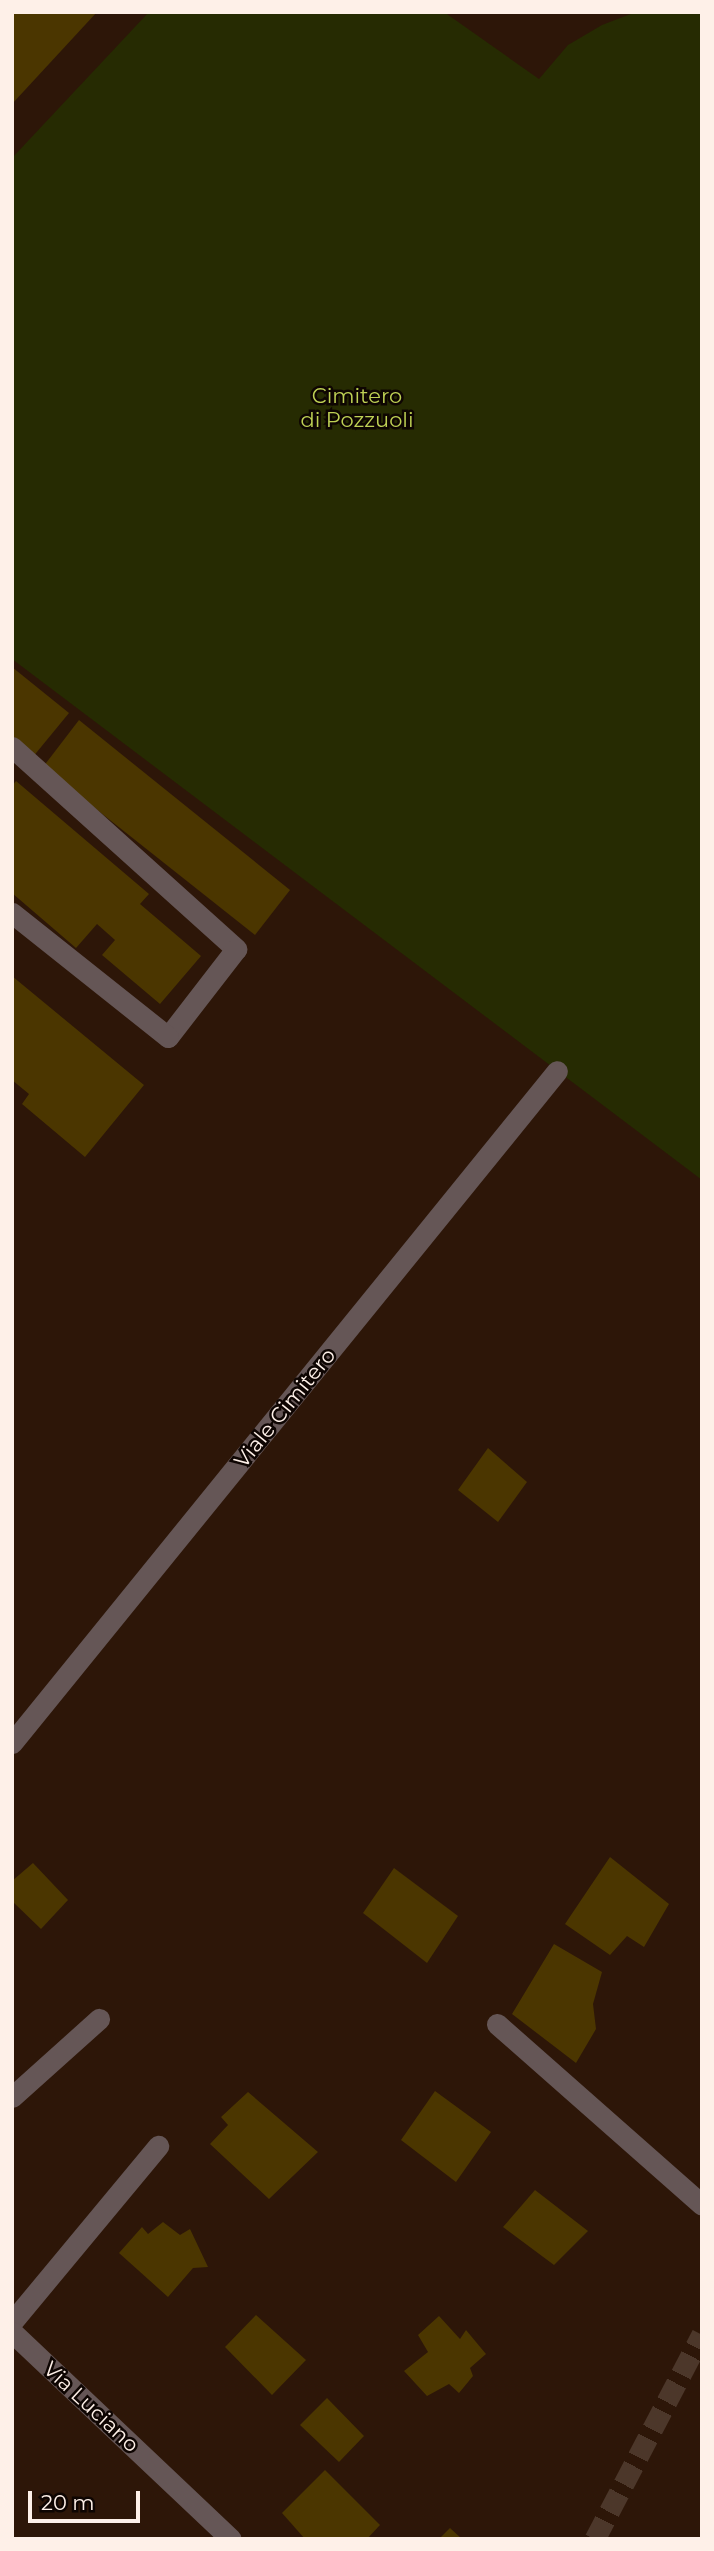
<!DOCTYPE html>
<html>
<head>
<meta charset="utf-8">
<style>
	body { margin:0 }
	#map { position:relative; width:714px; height:2551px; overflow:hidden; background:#2d1608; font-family:Montserrat,sans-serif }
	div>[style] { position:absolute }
	.green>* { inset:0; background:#262b02 }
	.building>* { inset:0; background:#4b3600 }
	.minor-tunnel>* { height:21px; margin-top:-10.5px; transform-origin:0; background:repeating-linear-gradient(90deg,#4c372a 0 21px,transparent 0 31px) }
	.minor>* { height:21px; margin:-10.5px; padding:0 10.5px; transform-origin:10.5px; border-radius:10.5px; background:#655656 }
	span { translate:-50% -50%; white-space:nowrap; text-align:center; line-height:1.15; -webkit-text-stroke:5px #0e0502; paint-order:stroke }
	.park-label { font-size:21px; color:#bed054 }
	.street-label { font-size:21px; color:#fef0e8 }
	.frame { position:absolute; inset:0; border:14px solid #fef0e8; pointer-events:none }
	.scale { position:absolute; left:28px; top:2491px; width:112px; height:32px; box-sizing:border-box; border:4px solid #fef0e8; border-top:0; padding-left:9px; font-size:21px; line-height:24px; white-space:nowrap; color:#fef0e8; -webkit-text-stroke:5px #0e0502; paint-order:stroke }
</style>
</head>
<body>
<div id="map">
	<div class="green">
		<div style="clip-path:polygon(149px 12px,444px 12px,539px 79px,568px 45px,602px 25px,636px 12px,702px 12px,702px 1180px,12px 659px,12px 158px)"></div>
	</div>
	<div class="building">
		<div style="clip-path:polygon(12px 12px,97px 12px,12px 104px)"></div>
		<div style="clip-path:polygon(12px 667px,69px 713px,32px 758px,12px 742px)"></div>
		<div style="clip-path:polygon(79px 720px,290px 890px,255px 935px,43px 767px)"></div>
		<div style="clip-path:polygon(16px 781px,149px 894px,140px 904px,201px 956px,160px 1004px,102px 955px,115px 940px,97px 924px,76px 948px,12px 893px,12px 786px)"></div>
		<div style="clip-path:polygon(12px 976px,144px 1085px,85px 1157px,22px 1104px,29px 1094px,12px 1080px)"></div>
		<div style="clip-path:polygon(488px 1448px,527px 1482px,498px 1522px,458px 1490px)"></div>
		<div style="clip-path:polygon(610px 1857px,669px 1904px,644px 1947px,627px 1936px,610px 1955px,565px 1924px)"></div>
		<div style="clip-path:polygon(33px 1863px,68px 1900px,41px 1929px,12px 1901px,12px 1881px)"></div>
		<div style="clip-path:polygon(394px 1868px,458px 1916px,427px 1963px,363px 1913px)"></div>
		<div style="clip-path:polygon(554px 1944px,602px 1972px,593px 2004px,596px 2029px,576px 2063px,512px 2014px)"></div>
		<div style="clip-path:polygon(435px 2091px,491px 2132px,456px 2182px,401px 2140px)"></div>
		<div style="clip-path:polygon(248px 2092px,318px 2152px,269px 2199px,210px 2144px,228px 2125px,221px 2117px)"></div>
		<div style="clip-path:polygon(535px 2190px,588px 2231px,554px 2265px,503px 2227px)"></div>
		<div style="clip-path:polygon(163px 2222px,180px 2235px,190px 2229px,208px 2267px,193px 2268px,168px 2297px,119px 2253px,142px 2227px,148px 2234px)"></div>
		<div style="clip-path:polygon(256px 2315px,306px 2360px,272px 2395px,225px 2347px)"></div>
		<div style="clip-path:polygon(439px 2316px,460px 2339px,466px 2330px,486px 2354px,470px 2368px,473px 2376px,459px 2393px,449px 2384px,427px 2396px,404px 2371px,428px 2352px,418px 2335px)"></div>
		<div style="clip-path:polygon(327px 2398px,364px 2436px,339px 2462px,300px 2425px)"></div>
		<div style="clip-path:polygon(325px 2470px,380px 2525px,367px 2539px,305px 2539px,282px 2513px)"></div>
		<div style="clip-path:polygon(450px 2528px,462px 2539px,439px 2539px)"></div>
	</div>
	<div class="minor-tunnel">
		<div style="left:595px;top:2539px;width:231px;rotate:-62.4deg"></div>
	</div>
	<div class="minor">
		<div style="left:12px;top:747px;width:302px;rotate:42deg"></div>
		<div style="left:236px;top:949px;width:111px;rotate:127.7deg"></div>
		<div style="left:168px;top:1037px;width:199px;rotate:-141.5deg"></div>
		<div style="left:12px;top:1743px;width:865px;rotate:-50.96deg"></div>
		<div style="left:497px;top:2024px;width:273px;rotate:41.4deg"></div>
		<div style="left:12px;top:2097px;width:117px;rotate:-41.9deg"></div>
		<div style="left:12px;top:2322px;width:229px;rotate:-50.3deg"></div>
		<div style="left:12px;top:2332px;width:301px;rotate:43.4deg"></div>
	</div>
	<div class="park-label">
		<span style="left:357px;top:408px">Cimitero<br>di Pozzuoli</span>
	</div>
	<div class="street-label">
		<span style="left:285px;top:1408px;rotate:-51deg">Viale Cimitero</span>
		<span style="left:91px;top:2407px;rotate:43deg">Via Luciano</span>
	</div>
	<div class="frame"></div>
	<div class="scale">20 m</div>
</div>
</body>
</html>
